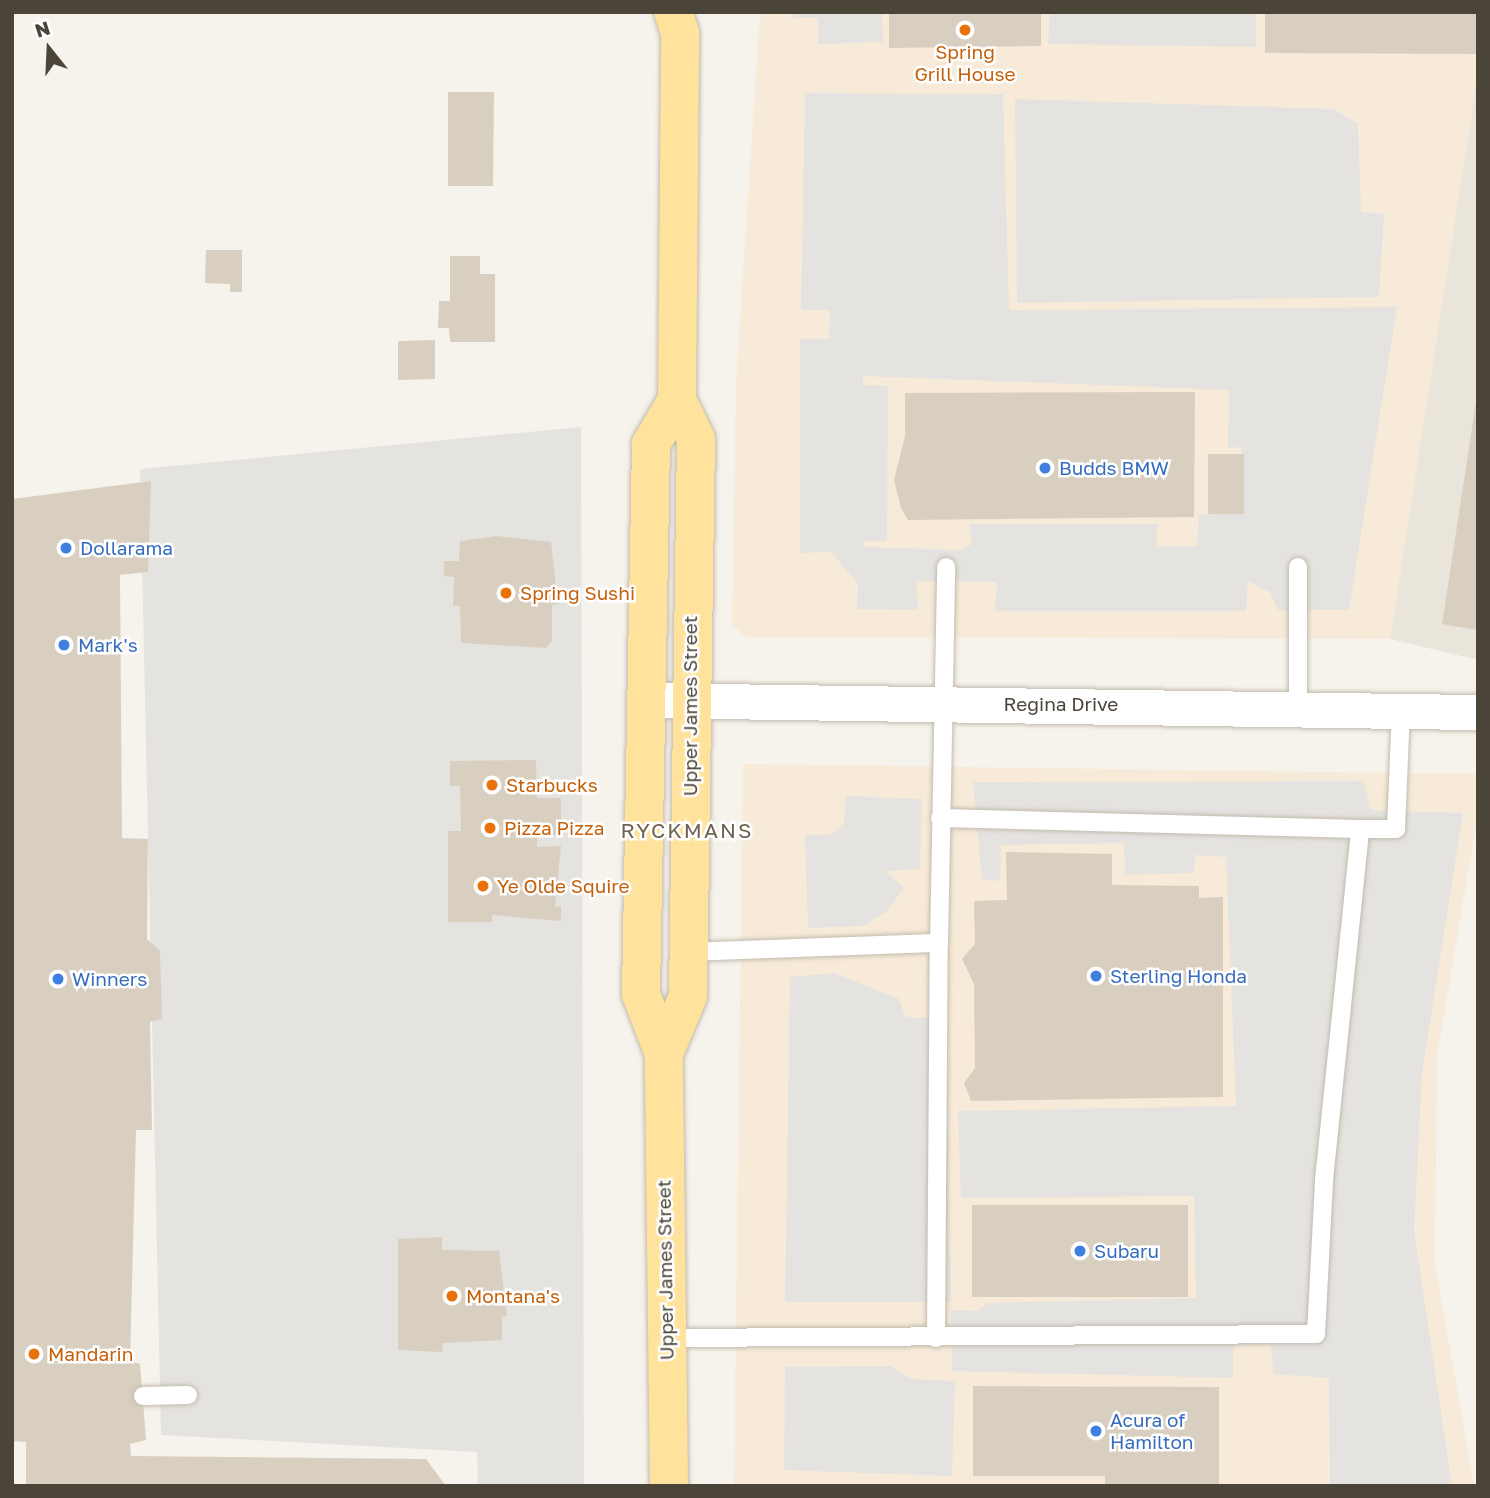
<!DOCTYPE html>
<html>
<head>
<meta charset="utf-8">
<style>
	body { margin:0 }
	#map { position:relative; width:1490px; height:1498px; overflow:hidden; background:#f6f3ec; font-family:"Golos Text",sans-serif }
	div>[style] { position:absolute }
	.residential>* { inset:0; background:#eae5da }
	.commercial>* { inset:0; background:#f7ead8 }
	.parking>* { inset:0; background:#e5e3e0 }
	.building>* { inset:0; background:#d8cfc1 }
	.roads { filter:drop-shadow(0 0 2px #c2bbae) drop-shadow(0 0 2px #c2bbae) }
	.lane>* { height:18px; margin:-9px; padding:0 9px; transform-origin:9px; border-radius:9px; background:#fff }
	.street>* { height:35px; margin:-17.5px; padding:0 17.5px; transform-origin:17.5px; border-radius:17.5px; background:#fff }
	.primary>* { height:38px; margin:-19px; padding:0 19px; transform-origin:19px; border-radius:19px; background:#ffe39c }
	.dots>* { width:19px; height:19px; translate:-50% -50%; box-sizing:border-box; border:4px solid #fff; border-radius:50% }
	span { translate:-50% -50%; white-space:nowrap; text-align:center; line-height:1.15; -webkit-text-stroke:5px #fff; paint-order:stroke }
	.food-label { font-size:19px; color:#c56008 }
	.left { translate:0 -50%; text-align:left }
	.shop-label { font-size:19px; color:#366cbe }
	.street-label { font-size:19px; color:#4b4439 }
	.neighbourhood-label { font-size:21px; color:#6e6250; letter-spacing:2px }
	.frame { position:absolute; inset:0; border:14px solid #4b4439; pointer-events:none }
	.north { position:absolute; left:14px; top:14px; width:70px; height:70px; -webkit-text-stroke:5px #fff; paint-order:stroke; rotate:342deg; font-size:19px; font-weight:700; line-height:28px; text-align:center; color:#4b4439 }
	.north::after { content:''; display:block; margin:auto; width:24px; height:32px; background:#4b4439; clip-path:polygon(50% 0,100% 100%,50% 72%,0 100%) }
</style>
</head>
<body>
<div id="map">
	<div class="residential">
		<div style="clip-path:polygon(1476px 74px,1478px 74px,1478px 660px,1390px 639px)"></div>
	</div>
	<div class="commercial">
		<div style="clip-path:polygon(760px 12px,1478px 12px,1478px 74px,1390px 639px,747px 637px,732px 626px,736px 383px)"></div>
		<div style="clip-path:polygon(743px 764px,1478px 774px,1478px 813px,1437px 1057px,1435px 1263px,1474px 1486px,734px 1486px)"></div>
	</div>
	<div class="parking">
		<div style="clip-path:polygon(793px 12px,882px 12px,883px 42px,818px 44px,818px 18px,793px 18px)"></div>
		<div style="clip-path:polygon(1050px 12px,1256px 12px,1256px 47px,1048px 44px)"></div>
		<div style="clip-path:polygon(evenodd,805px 93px,1003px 94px,1009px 310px,1397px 307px,1349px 610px,1278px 610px,1270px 592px,1248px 581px,1246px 611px,995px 611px,997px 582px,917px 581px,918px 610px,857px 609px,858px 584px,831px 552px,800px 553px,800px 339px,829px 339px,830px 310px,801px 310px,805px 93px,863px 376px,1229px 390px,1228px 448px,1242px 447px,1243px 513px,1199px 515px,1197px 546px,1156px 547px,1158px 524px,970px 524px,971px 544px,963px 550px,864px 547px,864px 541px,887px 541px,888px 386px,863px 385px,863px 376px)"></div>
		<div style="clip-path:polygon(1015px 99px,1333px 109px,1358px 124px,1361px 212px,1384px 214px,1379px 297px,1017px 303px)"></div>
		<div style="clip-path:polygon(581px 427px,584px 1486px,478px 1486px,477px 1452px,161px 1435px,140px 469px)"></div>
		<div style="clip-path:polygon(1364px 781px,1370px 810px,1463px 813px,1422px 1073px,1414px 1230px,1452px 1486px,1330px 1486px,1329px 1378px,1274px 1374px,1270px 1344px,1233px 1346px,1233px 1378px,952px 1371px,951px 1310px,979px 1311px,987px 1303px,1196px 1298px,1194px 1196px,961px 1198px,958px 1111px,1236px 1106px,1226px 857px,1195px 855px,1194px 873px,1125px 875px,1124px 843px,1001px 845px,1000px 881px,982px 879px,973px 782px)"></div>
		<div style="clip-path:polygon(846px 796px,922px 799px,920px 869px,885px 871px,904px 888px,886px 912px,863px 926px,808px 928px,805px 835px,831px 835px,844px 823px)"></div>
		<div style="clip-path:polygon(834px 973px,899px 999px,906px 1018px,946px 1017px,951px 1302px,785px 1302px,790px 977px)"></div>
		<div style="clip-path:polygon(890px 1366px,910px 1379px,955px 1381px,952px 1476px,784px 1470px,785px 1367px)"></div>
	</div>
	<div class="building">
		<div style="clip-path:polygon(1041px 12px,1041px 46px,889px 48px,889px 14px)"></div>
		<div style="clip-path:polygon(1265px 12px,1478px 12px,1478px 54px,1265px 53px)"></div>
		<div style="clip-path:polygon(448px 92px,494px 92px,493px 186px,448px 186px)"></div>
		<div style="clip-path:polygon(206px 250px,242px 250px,242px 292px,230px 292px,230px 284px,205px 283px)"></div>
		<div style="clip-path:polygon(450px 256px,480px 256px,480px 274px,495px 274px,495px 342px,450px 342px,449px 328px,438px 328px,439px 301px,450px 301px)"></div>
		<div style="clip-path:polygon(435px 340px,435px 379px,398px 380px,398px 341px)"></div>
		<div style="clip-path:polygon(1195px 392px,1194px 517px,908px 520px,901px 508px,894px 480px,905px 436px,905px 393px)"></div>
		<div style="clip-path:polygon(1476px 402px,1478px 403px,1478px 630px,1442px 624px)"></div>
		<div style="clip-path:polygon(1208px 454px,1244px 454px,1244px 514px,1208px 514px)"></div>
		<div style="clip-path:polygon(151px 481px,148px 572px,120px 575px,122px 838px,148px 839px,147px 939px,160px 951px,162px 1019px,150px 1022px,152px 1130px,136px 1130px,130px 1361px,140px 1364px,146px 1440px,130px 1444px,131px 1456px,426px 1459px,446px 1486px,26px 1486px,26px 1442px,12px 1441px,12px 499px)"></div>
		<div style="clip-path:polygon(497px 536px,551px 542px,558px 604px,552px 605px,552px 641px,546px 648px,461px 643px,460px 606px,453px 606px,454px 577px,444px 576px,444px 561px,459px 561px,460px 541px)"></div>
		<div style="clip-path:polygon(536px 760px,537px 798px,561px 798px,561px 835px,537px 835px,537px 847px,561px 846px,555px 907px,561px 906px,561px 921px,492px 915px,492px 922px,448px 922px,448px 831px,461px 831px,460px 786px,450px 786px,450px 761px)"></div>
		<div style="clip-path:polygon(1006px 852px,1112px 854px,1112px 885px,1199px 886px,1199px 898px,1223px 897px,1223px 1097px,971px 1101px,964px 1083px,975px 1068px,974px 984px,962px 959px,975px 944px,974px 901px,1007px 900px)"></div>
		<div style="clip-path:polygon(972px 1205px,1188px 1205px,1188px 1297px,972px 1297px)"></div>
		<div style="clip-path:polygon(442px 1237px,442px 1250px,499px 1251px,507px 1316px,502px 1317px,502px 1340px,443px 1343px,442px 1352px,398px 1350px,398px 1239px)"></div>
		<div style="clip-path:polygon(973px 1386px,1219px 1387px,1219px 1486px,1105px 1486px,1105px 1476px,973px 1476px)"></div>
	</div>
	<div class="roads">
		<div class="lane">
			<div style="left:1298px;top:567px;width:141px;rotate:90deg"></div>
			<div style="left:1360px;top:829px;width:36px"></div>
			<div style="left:1396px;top:829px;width:118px;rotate:-87.6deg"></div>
			<div style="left:689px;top:952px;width:250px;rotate:-2.1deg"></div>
			<div style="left:939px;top:943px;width:376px;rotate:-88.9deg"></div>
			<div style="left:667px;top:1338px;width:649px;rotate:-0.35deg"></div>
			<div style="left:1316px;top:1334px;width:154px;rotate:-87deg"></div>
			<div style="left:1324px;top:1180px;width:353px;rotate:-84.1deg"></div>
			<div style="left:1360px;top:829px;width:420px;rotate:-178.5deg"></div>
			<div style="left:936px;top:1338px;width:395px;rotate:-89.6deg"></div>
			<div style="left:143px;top:1396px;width:45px;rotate:-1.3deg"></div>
		</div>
		<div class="street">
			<div style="left:645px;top:700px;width:833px;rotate:0.83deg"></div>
		</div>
		<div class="primary">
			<div style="left:664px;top:1054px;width:63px;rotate:-67.5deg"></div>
			<div style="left:688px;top:996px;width:557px;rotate:-89.18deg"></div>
			<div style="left:696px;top:439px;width:43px;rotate:-116deg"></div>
			<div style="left:677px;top:400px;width:367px;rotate:-89.5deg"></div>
			<div style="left:680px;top:33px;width:22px;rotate:-108deg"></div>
			<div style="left:669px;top:1486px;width:432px;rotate:-90.7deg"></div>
			<div style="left:664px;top:1054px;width:64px;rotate:-111deg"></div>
			<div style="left:641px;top:994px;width:550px;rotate:-88.96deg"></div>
			<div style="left:651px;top:444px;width:51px;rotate:-59.4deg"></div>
		</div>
	</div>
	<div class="dots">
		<div style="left:965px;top:30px;background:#e8710a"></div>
		<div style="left:1045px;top:468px;background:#3f7fe0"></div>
		<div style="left:66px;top:548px;background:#3f7fe0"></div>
		<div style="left:506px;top:593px;background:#e8710a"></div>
		<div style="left:64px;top:645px;background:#3f7fe0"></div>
		<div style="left:492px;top:785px;background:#e8710a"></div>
		<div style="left:490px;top:828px;background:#e8710a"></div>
		<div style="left:483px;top:886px;background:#e8710a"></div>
		<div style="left:1096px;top:976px;background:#3f7fe0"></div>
		<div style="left:58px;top:979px;background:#3f7fe0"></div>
		<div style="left:1080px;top:1251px;background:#3f7fe0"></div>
		<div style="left:452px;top:1296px;background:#e8710a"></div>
		<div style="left:34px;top:1354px;background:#e8710a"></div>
		<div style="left:1096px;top:1431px;background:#3f7fe0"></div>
	</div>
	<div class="food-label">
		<span style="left:965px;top:63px">Spring<br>Grill House</span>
		<span class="left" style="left:520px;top:593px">Spring Sushi</span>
		<span class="left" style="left:506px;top:785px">Starbucks</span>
		<span class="left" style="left:504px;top:828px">Pizza Pizza</span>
		<span class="left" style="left:497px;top:886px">Ye Olde Squire</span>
		<span class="left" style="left:466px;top:1296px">Montana's</span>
		<span class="left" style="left:48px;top:1354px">Mandarin</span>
	</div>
	<div class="shop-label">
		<span class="left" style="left:1059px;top:468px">Budds BMW</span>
		<span class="left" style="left:80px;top:548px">Dollarama</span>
		<span class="left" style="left:78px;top:645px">Mark's</span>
		<span class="left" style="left:1110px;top:976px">Sterling Honda</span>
		<span class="left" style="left:72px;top:979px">Winners</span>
		<span class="left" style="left:1094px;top:1251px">Subaru</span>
		<span class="left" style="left:1110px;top:1431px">Acura of<br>Hamilton</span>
	</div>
	<div class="street-label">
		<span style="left:1061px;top:704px">Regina Drive</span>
		<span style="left:690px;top:706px;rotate:-90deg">Upper James Street</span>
		<span style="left:665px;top:1270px;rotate:-91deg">Upper James Street</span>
	</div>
	<div class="neighbourhood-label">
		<span style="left:687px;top:830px">RYCKMANS</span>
	</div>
	<div class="frame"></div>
	<div class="north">N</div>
</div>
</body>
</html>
